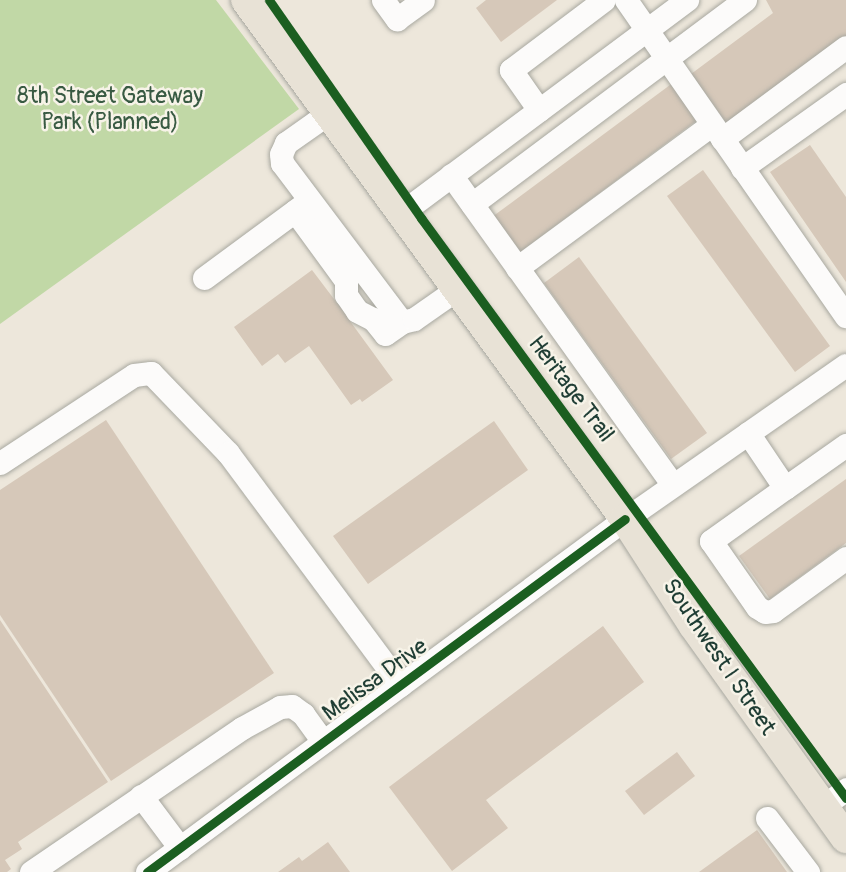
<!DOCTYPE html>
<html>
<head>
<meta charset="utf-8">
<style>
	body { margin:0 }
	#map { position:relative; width:846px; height:872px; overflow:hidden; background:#ede7db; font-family:Pangolin,sans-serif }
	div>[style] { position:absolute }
	.green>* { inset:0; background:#c1d8a6 }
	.building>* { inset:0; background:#d6c8b9 }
	.roads { filter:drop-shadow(0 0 2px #a8a8a0) drop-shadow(0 0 2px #a8a8a0) }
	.minor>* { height:23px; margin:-11.5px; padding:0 11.5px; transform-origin:11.5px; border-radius:11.5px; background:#fcfbfa }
	.major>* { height:30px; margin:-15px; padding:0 15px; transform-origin:15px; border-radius:15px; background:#e8e2d6 }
	.cycleway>* { height:9px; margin:-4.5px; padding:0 4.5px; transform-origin:4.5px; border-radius:4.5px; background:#1b5e20 }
	span { translate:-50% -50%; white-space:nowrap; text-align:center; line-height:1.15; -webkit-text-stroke:5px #f7f3e8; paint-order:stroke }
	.park-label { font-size:23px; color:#385a42 }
	.street-label { font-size:23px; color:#1f3d34 }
</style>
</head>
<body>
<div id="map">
	<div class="green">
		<div style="clip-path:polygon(0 0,216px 0,299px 109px,0 324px)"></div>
	</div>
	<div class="building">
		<div style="clip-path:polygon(486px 0,557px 0,501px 42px,476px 8px)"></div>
		<div style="clip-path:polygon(766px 0,846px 0,846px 36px,727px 124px,691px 74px,773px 13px)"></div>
		<div style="clip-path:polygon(674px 82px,700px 118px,519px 253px,492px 217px)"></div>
		<div style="clip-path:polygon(810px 145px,846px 197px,846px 282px,770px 172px)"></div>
		<div style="clip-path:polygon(703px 170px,830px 346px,795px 372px,667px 196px)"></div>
		<div style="clip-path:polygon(579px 257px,707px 433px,671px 459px,544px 283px)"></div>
		<div style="clip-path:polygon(312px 270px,337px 303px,354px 290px,365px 304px,347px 317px,393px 380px,362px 402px,360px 399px,351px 405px,309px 346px,285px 363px,278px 354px,262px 366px,234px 327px)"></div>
		<div style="clip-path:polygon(106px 420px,274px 673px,111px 781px,0 615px,0 490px)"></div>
		<div style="clip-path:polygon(494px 421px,528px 470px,368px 584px,333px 536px)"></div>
		<div style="clip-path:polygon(846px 479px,846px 543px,770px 599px,739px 556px)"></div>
		<div style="clip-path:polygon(0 620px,108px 782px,18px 842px,22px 849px,5px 860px,11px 869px,7px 872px,0 872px)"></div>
		<div style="clip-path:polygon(603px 626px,644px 682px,486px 800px,508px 828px,452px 871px,389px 787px)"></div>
		<div style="clip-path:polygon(677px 752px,695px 776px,644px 815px,625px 791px)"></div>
		<div style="clip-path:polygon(757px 830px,787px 872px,699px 872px)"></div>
		<div style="clip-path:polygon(328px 842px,350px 872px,278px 872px,299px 857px,302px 861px)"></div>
	</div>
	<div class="roads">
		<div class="minor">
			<div style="left:383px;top:0;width:24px;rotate:54deg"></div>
			<div style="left:397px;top:19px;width:32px;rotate:-36deg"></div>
			<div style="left:626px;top:0;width:385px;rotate:55.2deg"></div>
			<div style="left:539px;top:110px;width:49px;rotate:-125deg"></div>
			<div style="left:511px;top:70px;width:116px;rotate:-37deg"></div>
			<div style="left:330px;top:112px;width:54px;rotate:144.8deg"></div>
			<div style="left:286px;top:143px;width:12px;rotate:114deg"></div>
			<div style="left:281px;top:154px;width:9px;rotate:84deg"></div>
			<div style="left:282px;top:163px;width:199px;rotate:53deg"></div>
			<div style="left:722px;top:139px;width:154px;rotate:-36.6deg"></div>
			<div style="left:742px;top:168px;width:128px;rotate:-35.4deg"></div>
			<div style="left:451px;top:175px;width:381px;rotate:54.4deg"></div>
			<div style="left:472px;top:204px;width:341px;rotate:-36.8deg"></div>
			<div style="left:295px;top:211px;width:87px;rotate:53.9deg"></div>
			<div style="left:346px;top:281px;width:14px;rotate:90deg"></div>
			<div style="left:346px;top:295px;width:19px;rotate:55deg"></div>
			<div style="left:357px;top:311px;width:18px;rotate:27deg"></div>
			<div style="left:373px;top:319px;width:19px;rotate:51deg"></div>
			<div style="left:385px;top:334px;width:21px;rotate:-35deg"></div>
			<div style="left:402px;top:322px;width:12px;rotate:-14deg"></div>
			<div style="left:414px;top:319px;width:52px;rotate:-34.9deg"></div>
			<div style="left:401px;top:213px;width:357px;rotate:-36.7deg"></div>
			<div style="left:517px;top:268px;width:242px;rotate:-36.4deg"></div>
			<div style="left:204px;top:278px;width:128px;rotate:-36.4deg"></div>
			<div style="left:748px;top:433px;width:66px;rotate:56.1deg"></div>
			<div style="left:785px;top:488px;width:91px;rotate:144.4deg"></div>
			<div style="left:711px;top:541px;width:80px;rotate:55.1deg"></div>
			<div style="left:757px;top:607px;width:9px;rotate:32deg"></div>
			<div style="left:765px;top:612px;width:8px;rotate:-7deg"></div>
			<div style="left:773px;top:611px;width:90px;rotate:-36deg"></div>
			<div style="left:0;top:463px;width:160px;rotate:-33.3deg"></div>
			<div style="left:134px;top:375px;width:17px;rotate:-7deg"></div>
			<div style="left:151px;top:373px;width:111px;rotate:46.1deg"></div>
			<div style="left:228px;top:453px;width:289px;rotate:53.4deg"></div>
			<div style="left:785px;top:488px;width:75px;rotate:-35.2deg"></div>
			<div style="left:141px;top:796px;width:65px;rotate:53.1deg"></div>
			<div style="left:823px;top:806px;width:29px;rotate:-36deg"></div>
			<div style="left:767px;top:818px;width:68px;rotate:52.8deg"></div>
			<div style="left:31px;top:872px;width:255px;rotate:-34.3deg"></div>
			<div style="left:242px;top:728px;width:43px;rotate:-28.9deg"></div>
			<div style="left:280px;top:707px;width:12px;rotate:-5deg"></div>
			<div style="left:292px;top:706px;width:14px;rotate:36deg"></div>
			<div style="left:303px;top:714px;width:34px;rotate:54deg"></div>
			<div style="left:147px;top:872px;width:594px;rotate:-36.45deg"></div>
			<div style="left:625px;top:519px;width:269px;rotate:-34.9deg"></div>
		</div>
		<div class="major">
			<div style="left:246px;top:0;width:643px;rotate:53.86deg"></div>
			<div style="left:625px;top:519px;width:127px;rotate:57.2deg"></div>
			<div style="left:694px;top:626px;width:261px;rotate:54.4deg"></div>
		</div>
	</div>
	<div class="cycleway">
		<div style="left:269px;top:0;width:266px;rotate:55.1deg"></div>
		<div style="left:421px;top:218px;width:719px;rotate:53.77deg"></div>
		<div style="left:147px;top:872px;width:594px;rotate:-36.45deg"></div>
	</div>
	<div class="park-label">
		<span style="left:110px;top:109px">8th Street Gateway<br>Park (Planned)</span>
	</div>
	<div class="street-label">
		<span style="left:571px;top:389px;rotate:53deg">Heritage Trail</span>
		<span style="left:719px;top:657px;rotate:56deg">Southwest I Street</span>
		<span style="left:375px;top:680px;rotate:-36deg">Melissa Drive</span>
	</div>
</div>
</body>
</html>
